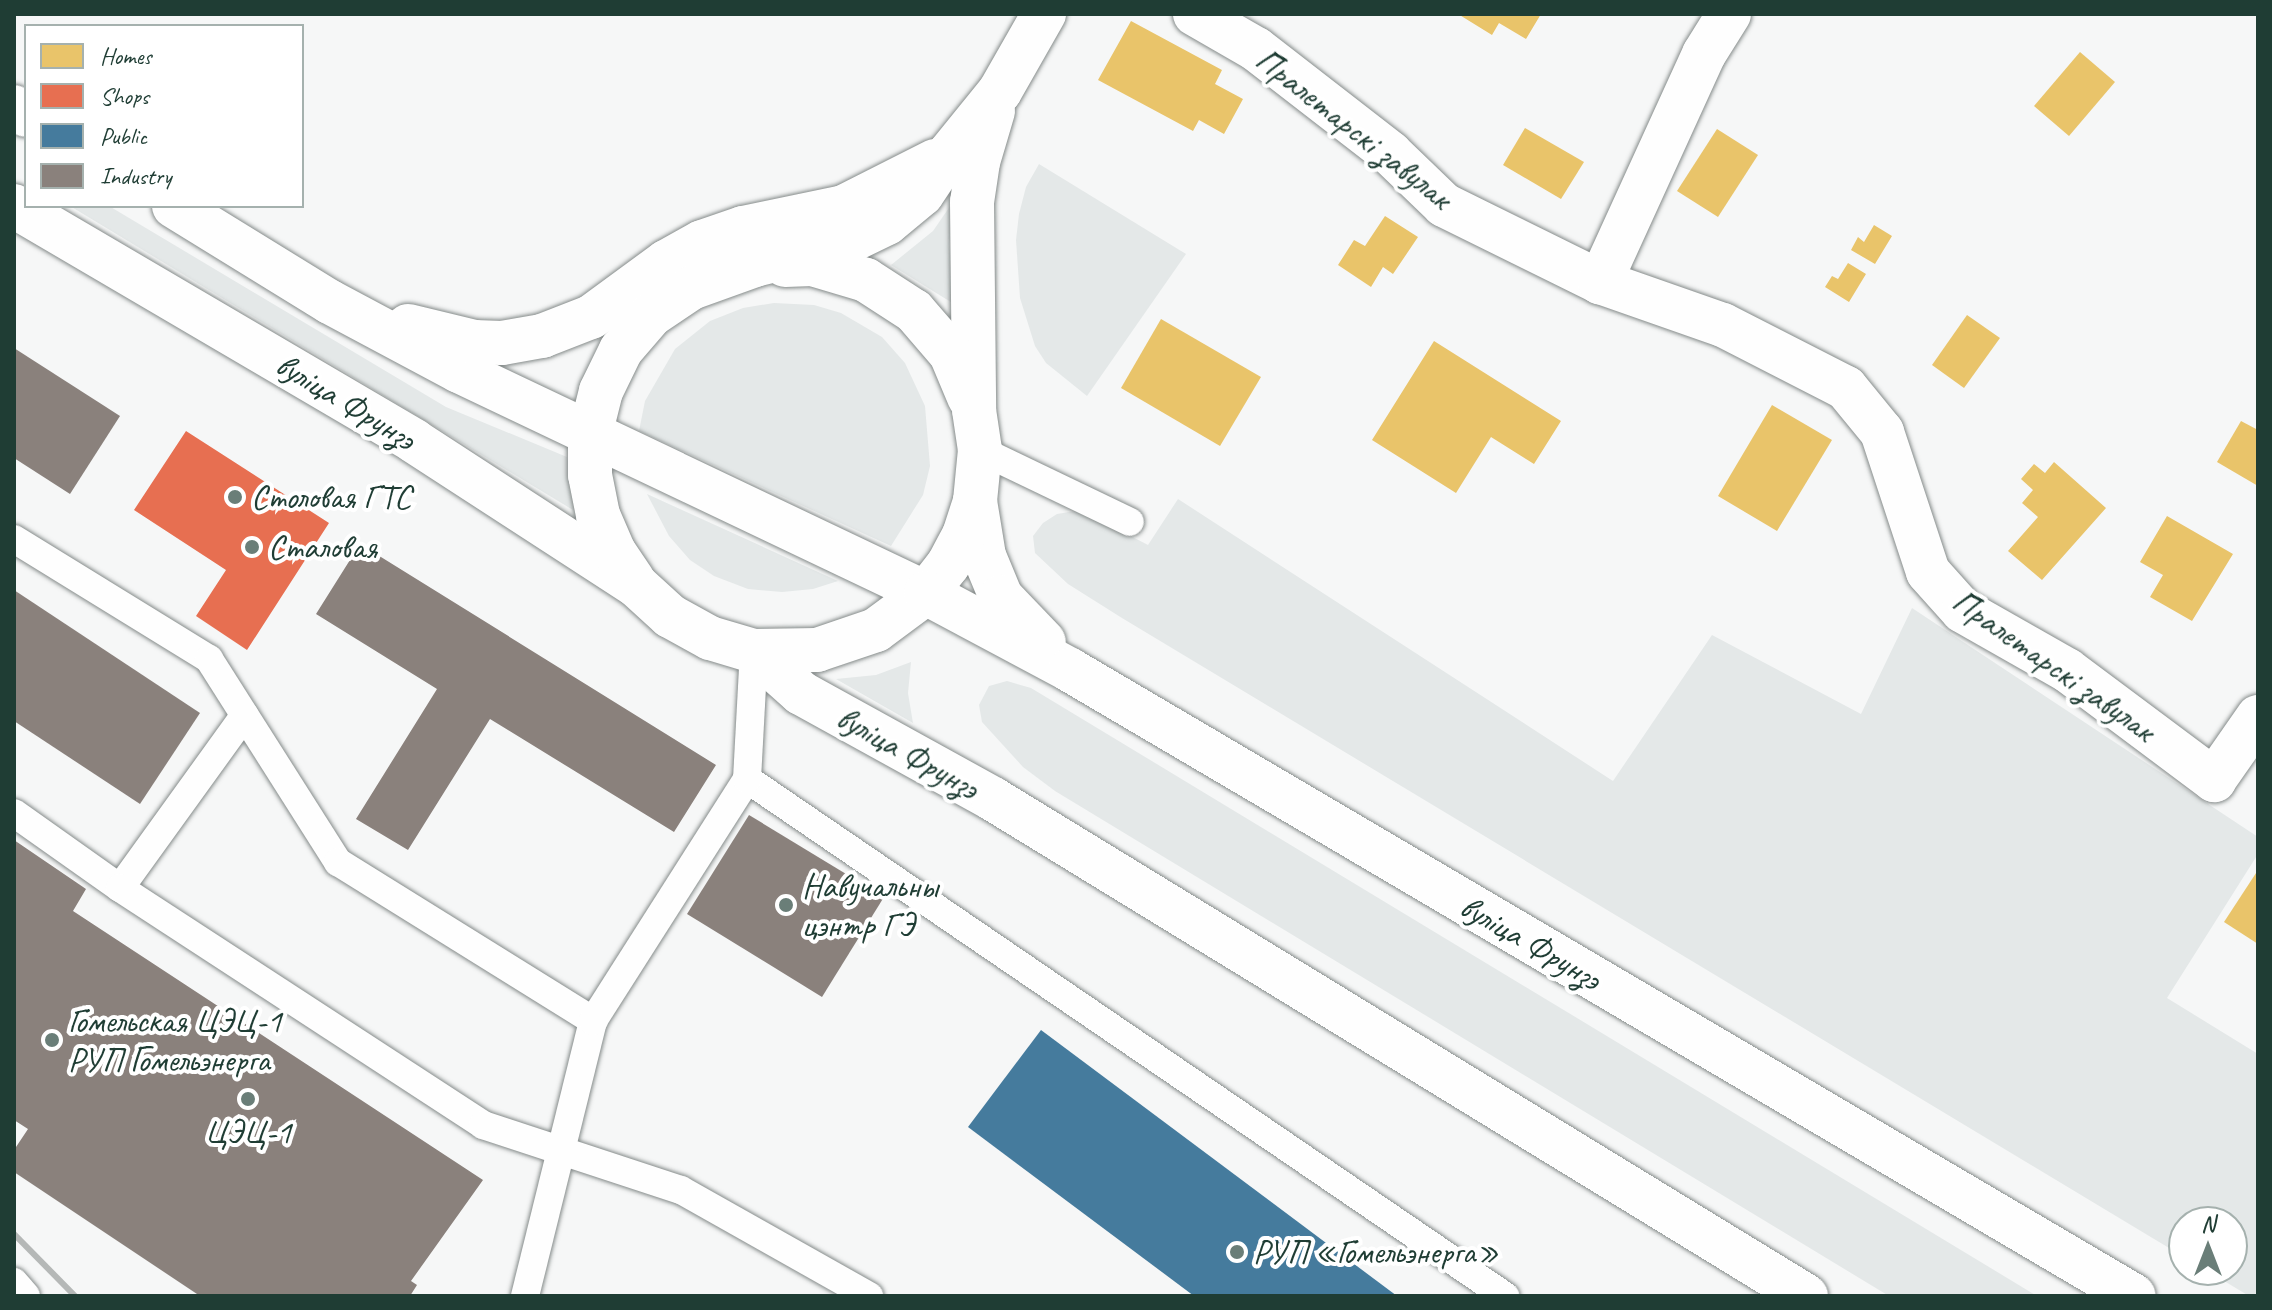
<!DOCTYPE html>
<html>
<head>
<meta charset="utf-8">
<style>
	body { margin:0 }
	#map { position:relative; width:2272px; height:1310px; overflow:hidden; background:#f6f7f7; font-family:Caveat,sans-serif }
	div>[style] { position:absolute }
	.green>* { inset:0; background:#e4e8e8 }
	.homes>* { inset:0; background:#e9c46a }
	.shops>* { inset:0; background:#e76f51 }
	.public>* { inset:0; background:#457b9d }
	.industry>* { inset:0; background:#8a817c }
	.roads { filter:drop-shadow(0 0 2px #858b8a) drop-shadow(0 0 2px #858b8a) }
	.lane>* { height:28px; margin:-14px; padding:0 14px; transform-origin:14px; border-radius:14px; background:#fefefe }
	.street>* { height:44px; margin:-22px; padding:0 22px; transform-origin:22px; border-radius:22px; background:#fefefe }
	.primary>* { height:44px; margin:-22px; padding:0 22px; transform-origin:22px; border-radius:22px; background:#fefefe }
	.rail>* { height:6px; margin:-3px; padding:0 3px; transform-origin:3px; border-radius:3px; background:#b5b8b7 }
	.dots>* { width:22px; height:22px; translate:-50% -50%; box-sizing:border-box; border:4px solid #fff; border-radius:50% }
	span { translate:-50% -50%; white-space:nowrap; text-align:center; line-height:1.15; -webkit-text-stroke:8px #fff; paint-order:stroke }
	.street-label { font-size:34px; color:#1f3d34 }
	.poi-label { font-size:34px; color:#1f3d34 }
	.left { translate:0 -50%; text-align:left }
	.frame { position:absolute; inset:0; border:16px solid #1f3d34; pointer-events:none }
	.legend { position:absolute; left:24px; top:24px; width:280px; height:184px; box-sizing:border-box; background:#fff; border:2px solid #a5b1ae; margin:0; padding:10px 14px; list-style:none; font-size:24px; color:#1f3d34 }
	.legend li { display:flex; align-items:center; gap:16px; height:40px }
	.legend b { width:40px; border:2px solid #a5b1ae }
	.north { position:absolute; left:2168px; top:1206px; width:80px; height:80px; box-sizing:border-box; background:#fff; border:2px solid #a5b1ae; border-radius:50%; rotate:0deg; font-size:22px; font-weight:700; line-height:32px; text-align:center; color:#1f3d34 }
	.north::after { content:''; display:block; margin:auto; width:28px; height:36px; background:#6a7e78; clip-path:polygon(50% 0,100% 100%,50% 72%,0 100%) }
</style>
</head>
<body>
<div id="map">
	<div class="green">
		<div style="clip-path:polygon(1039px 164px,1186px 254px,1087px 396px,1046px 363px,1035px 346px,1020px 298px,1016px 240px,1019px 214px,1026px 187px)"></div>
		<div style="clip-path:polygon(955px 199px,949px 244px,954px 304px,891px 265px,933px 231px)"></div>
		<div style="clip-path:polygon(70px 206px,109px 206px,446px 407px,567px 457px,578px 513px)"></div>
		<div style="clip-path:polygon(774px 303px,814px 305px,841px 313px,882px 337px,905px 363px,925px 406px,930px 466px,923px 495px,891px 546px,639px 431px,645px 401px,675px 349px,710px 321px,743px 308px)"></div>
		<div style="clip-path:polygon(647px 494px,838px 581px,813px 589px,782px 592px,748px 589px,714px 576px,690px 560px,669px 536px)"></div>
		<div style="clip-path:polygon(1178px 499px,1613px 781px,1712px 635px,1861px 714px,1912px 608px,2258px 837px,2258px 854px,2167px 998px,2258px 1054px,2258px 1296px,2249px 1296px,2206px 1270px,2232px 1270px,2232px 1222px,2184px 1222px,2184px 1257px,1122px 618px,1068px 584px,1035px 553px,1033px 536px,1043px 523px,1057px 514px,1075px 511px,1094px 517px,1148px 545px)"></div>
		<div style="clip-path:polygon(911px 662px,908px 693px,913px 723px,836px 679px,876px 675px)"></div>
		<div style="clip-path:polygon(1007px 681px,1031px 688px,2037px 1296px,1889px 1296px,1055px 791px,1023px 767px,982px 722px,979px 705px,989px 686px)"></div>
	</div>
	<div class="homes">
		<div style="clip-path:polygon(1458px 14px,1541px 14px,1526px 39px,1499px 23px,1492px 35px)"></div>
		<div style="clip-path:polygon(1131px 21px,1222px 70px,1215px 84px,1243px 99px,1224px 134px,1199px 120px,1193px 131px,1098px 80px)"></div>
		<div style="clip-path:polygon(2080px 52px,2115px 82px,2069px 136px,2034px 106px)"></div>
		<div style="clip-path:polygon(1525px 128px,1584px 162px,1561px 199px,1503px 165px)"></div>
		<div style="clip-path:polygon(1717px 129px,1758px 155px,1718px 217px,1677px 191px)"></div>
		<div style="clip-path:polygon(1385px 216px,1418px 237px,1393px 274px,1383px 267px,1371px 287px,1338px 265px,1354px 240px,1365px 246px)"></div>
		<div style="clip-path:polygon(1874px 225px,1892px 236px,1875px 264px,1851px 250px,1858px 237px,1864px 242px)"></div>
		<div style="clip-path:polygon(1848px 263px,1866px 274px,1849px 302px,1825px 287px,1832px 276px,1838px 279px)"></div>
		<div style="clip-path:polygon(1967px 315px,2000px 338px,1964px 388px,1932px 365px)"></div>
		<div style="clip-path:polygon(1161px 319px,1261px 377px,1220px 446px,1121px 388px)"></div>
		<div style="clip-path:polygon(1434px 341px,1561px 421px,1534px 464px,1491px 437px,1456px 493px,1372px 440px)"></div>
		<div style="clip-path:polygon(1772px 405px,1832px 440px,1777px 531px,1718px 496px)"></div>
		<div style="clip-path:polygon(2241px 421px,2258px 430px,2258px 486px,2217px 462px)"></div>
		<div style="clip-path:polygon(2054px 462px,2106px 508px,2042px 580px,2008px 551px,2038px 517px,2022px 503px,2033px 490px,2021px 479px,2034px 464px,2045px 473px)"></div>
		<div style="clip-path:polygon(2167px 516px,2233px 554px,2192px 621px,2150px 597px,2163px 575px,2140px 562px)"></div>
		<div style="clip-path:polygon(2258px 870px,2258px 944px,2224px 922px)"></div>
	</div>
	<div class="shops">
		<div style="clip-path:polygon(186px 431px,329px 523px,247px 650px,196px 616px,226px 570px,134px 510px)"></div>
	</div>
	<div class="public">
		<div style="clip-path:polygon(1041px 1030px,1397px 1296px,1194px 1296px,968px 1127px)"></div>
	</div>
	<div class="industry">
		<div style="clip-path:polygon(14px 348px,120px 416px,70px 494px,14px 458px)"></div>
		<div style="clip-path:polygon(360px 544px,716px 765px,674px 832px,490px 719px,408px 850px,356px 819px,437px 689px,316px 614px)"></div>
		<div style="clip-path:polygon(14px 590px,200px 713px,140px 804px,14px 721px)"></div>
		<div style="clip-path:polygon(749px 815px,884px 897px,822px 997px,687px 914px)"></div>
		<div style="clip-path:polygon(14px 840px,86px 889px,73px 911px,483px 1180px,411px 1281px,417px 1285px,410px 1296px,200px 1296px,14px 1172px,14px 1150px,28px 1129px,14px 1120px)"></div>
	</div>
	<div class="roads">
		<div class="lane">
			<div style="left:980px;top:450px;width:166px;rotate:25.6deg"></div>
			<div style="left:14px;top:539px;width:229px;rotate:31.6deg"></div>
			<div style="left:209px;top:659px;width:241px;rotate:57.6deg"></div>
			<div style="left:338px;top:862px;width:301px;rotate:31.9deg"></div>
			<div style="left:747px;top:779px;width:918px;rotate:34.3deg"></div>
			<div style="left:14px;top:813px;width:130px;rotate:35.3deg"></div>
			<div style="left:120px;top:888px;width:213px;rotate:-54.2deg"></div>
			<div style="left:120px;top:888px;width:434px;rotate:33.1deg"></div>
			<div style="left:483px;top:1125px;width:208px;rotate:18.2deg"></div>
			<div style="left:681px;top:1190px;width:216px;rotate:29.4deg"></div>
			<div style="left:14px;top:1282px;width:18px;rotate:49deg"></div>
			<div style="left:525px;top:1296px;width:283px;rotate:-76.1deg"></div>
			<div style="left:593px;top:1021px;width:287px;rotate:-57.5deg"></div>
			<div style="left:747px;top:779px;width:128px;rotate:-86.9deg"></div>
		</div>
		<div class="street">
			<div style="left:1195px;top:14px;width:70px;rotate:29.8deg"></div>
			<div style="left:1256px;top:49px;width:170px;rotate:37.8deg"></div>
			<div style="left:1390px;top:153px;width:75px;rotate:43.9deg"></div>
			<div style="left:1444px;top:205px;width:174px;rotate:26.3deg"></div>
			<div style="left:1729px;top:14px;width:47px;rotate:122deg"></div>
			<div style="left:1704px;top:54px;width:251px;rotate:114.5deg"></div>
			<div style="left:1600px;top:282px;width:130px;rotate:19.3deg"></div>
			<div style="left:1723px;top:325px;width:138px;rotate:27.1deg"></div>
			<div style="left:1846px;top:388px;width:57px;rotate:50.7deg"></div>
			<div style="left:1882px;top:432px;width:147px;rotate:71.8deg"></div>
			<div style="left:1928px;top:572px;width:52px;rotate:48.1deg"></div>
			<div style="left:1963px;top:611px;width:120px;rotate:29.6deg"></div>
			<div style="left:2067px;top:670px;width:184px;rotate:36.8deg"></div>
			<div style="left:2214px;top:780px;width:77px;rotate:-55.1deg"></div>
		</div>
		<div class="primary">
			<div style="left:14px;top:107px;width:14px;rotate:34deg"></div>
			<div style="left:993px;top:111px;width:53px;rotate:106.4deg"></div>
			<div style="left:978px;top:162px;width:40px;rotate:98.5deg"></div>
			<div style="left:972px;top:202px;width:208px;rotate:89.4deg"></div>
			<div style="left:974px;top:410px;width:40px;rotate:81.5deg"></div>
			<div style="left:980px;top:450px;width:51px;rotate:95.6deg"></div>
			<div style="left:975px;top:501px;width:56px;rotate:80.7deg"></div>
			<div style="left:984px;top:556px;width:44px;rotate:67.5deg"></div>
			<div style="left:1001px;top:597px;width:62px;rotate:46.3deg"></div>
			<div style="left:14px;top:206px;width:464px;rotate:30.4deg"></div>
			<div style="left:414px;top:441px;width:265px;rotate:33deg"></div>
			<div style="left:636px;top:585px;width:46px;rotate:42.4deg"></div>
			<div style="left:670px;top:616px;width:46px;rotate:28.8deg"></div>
			<div style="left:710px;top:638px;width:46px;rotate:16.5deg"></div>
			<div style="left:754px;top:651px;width:63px;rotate:-0.9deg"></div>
			<div style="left:817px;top:650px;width:62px;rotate:-18.7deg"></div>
			<div style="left:876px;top:630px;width:62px;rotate:-36.5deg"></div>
			<div style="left:926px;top:593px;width:36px;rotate:-52deg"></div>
			<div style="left:948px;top:565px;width:34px;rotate:-62deg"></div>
			<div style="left:964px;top:535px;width:36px;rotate:-72deg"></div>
			<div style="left:174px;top:206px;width:183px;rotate:31.6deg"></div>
			<div style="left:330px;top:302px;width:146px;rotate:28.1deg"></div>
			<div style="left:459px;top:371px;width:517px;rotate:25.43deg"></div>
			<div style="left:926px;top:593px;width:163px;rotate:28.1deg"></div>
			<div style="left:1070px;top:670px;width:1234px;rotate:30.47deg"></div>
			<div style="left:785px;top:265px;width:27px;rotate:-2deg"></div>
			<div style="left:812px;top:264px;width:56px;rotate:16.5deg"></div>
			<div style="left:866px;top:280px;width:57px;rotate:32.9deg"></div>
			<div style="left:914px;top:311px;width:57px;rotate:49.3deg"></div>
			<div style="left:951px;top:354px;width:47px;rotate:67.3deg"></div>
			<div style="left:408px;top:326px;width:68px;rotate:13.6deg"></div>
			<div style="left:474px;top:342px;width:28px;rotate:2deg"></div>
			<div style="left:502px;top:343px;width:41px;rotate:-9.9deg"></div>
			<div style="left:542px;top:336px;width:53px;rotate:-21.2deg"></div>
			<div style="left:591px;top:317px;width:93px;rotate:-36.3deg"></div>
			<div style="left:666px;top:262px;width:41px;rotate:-29.1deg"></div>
			<div style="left:702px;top:242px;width:43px;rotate:-18.9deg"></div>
			<div style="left:743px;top:228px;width:103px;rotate:-11.7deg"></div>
			<div style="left:844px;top:207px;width:102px;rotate:-26.8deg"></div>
			<div style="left:633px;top:580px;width:34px;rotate:-124deg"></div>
			<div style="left:614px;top:552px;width:40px;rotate:-113.4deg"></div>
			<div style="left:598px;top:515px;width:41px;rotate:-101.3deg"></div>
			<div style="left:590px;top:475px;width:40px;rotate:-90deg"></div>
			<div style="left:590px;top:435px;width:45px;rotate:-76deg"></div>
			<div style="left:601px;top:391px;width:46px;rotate:-64deg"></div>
			<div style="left:621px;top:350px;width:46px;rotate:-49.4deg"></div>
			<div style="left:651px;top:315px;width:48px;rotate:-34deg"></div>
			<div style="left:691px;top:288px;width:68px;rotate:-19.8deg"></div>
			<div style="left:755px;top:265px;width:96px;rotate:-13.9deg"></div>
			<div style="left:848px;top:242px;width:43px;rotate:-26deg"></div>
			<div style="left:887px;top:223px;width:45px;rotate:-39.6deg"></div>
			<div style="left:922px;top:194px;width:47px;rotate:-56.3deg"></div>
			<div style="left:948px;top:155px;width:82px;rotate:-50.9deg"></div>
			<div style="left:1000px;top:91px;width:89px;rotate:-60.3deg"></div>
			<div style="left:754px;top:651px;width:63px;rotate:41.8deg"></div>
			<div style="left:801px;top:693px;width:219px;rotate:28.9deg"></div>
			<div style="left:993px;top:799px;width:953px;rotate:31.44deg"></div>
		</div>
	</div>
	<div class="rail">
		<div style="left:14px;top:1234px;width:87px;rotate:45.5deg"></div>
	</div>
	<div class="dots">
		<div style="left:235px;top:497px;background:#6a7e78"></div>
		<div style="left:252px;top:547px;background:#6a7e78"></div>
		<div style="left:786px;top:905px;background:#6a7e78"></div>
		<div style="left:52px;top:1040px;background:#6a7e78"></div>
		<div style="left:248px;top:1099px;background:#6a7e78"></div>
		<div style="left:1237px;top:1252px;background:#6a7e78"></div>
	</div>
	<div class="street-label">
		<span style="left:1354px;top:128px;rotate:38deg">Пралетарскі завулак</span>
		<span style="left:346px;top:401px;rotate:31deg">вуліца Фрунзэ</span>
		<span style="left:2054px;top:665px;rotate:35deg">Пралетарскі завулак</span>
		<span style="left:908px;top:752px;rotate:29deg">вуліца Фрунзэ</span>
		<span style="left:1531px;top:942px;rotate:30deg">вуліца Фрунзэ</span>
	</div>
	<div class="poi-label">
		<span class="left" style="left:251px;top:497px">Столовая ГТС</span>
		<span class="left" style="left:268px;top:547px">Сталовая</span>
		<span class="left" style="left:802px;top:905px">Навучальны<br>цэнтр ГЭ</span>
		<span class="left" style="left:68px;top:1040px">Гомельская ЦЭЦ-1<br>РУП Гомельэнерга</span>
		<span style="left:248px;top:1132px">ЦЭЦ-1</span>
		<span class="left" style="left:1253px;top:1252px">РУП «Гомельэнерга»</span>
	</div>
	<div class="frame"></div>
	<ul class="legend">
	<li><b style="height:22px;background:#e9c46a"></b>Homes</li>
	<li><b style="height:22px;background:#e76f51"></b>Shops</li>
	<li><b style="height:22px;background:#457b9d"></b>Public</li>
	<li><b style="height:22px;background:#8a817c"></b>Industry</li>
	</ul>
	<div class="north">N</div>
</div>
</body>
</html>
